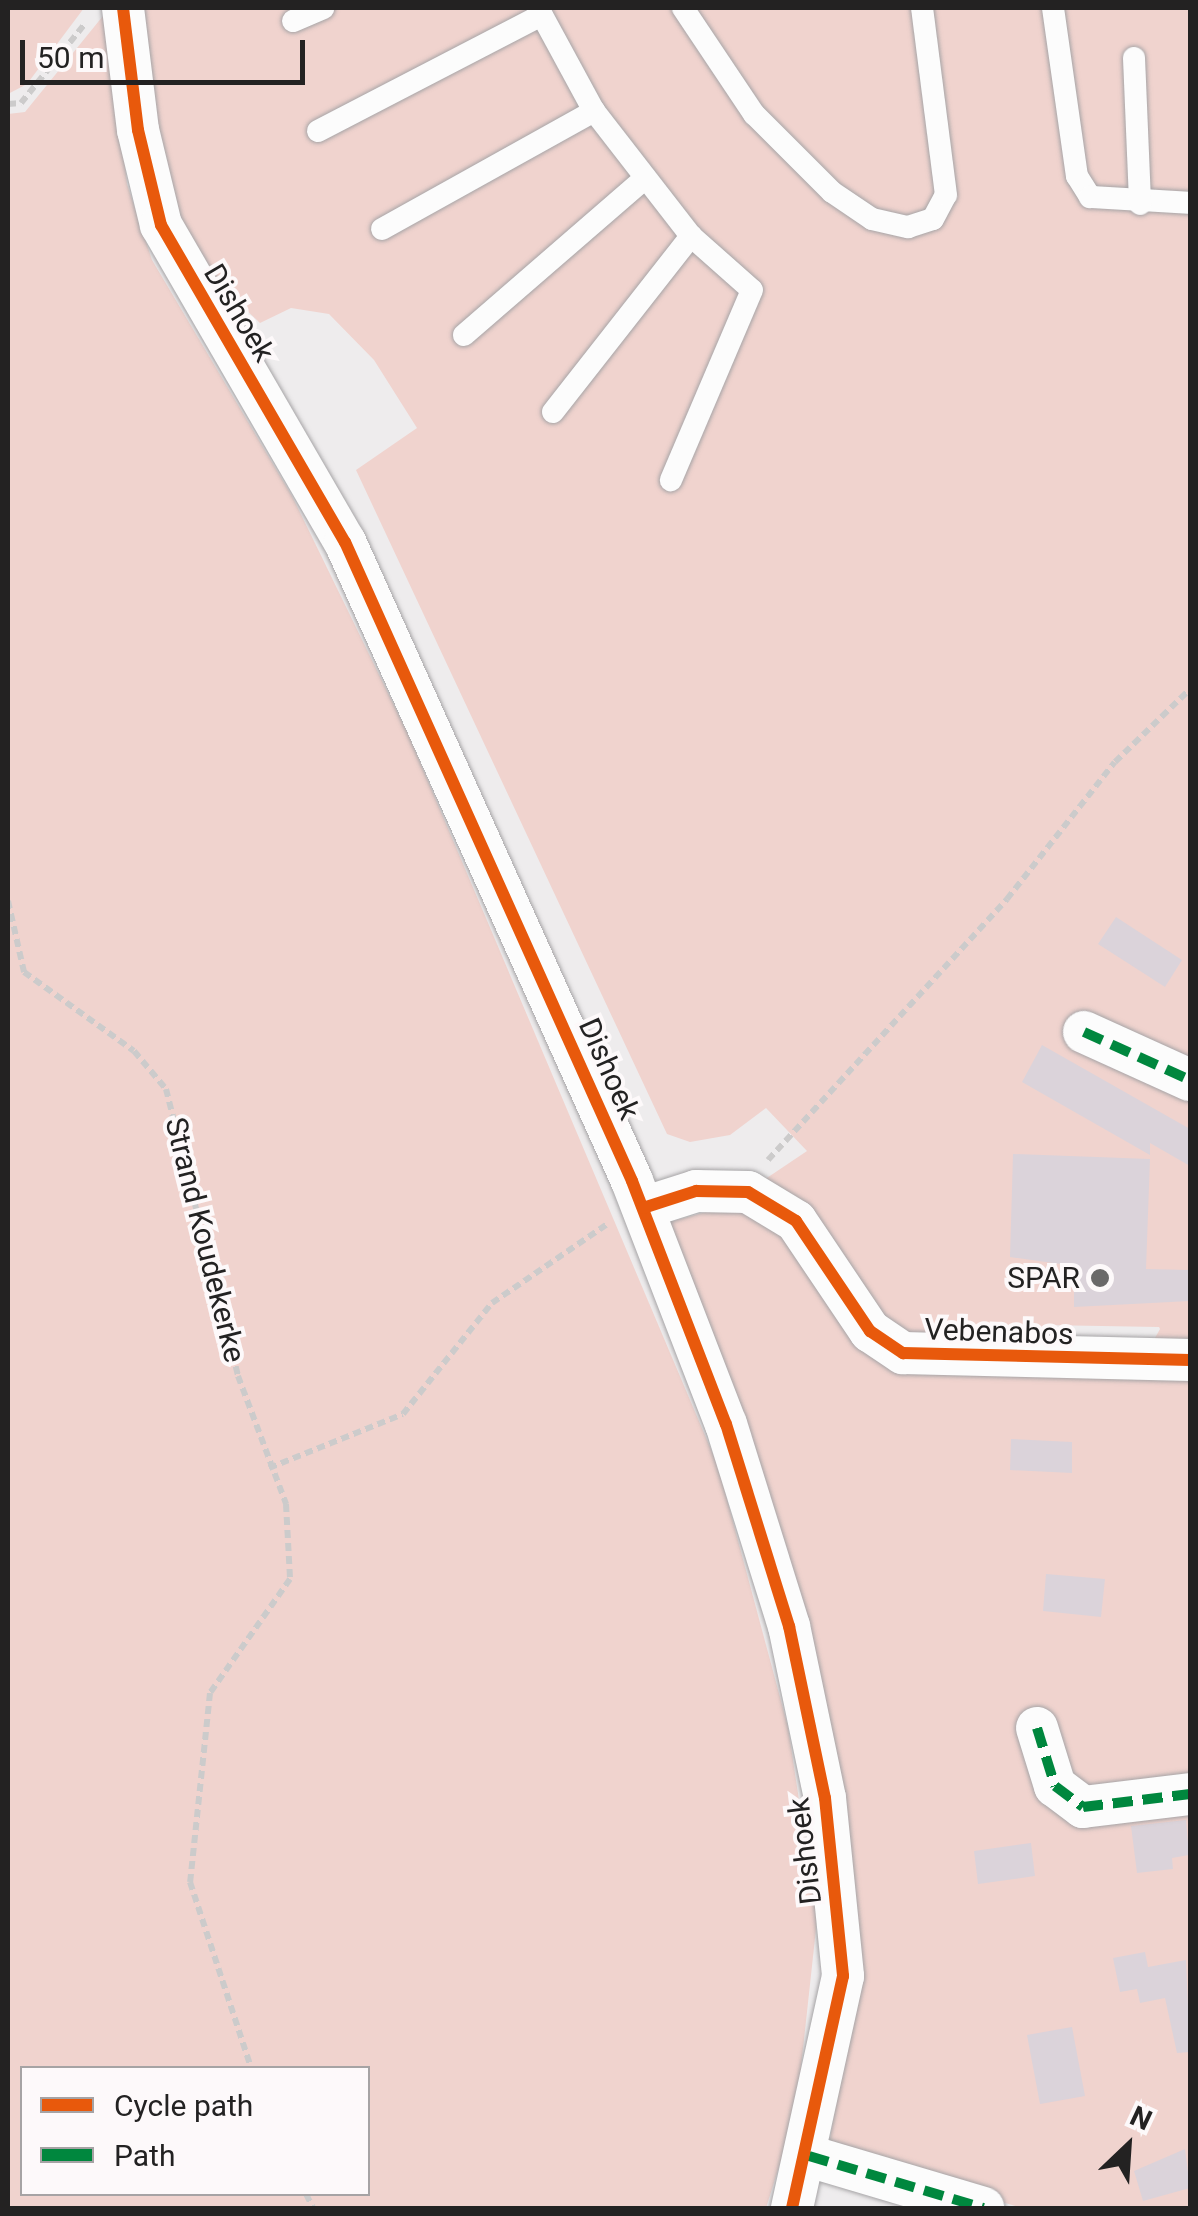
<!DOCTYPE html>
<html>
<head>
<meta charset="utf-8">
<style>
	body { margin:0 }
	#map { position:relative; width:1198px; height:2216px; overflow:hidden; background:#eeeced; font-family:Roboto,sans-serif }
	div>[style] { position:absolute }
	.green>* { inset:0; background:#f0d3ce }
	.building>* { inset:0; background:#dbd3da }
	.path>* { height:6px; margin-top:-3px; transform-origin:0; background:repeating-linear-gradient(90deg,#cccbcb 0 8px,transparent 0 13px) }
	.roads { filter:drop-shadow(0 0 2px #a6a4a6) drop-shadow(0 0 2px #a6a4a6) }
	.service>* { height:22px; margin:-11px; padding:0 11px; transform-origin:11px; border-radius:11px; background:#fcfcfc }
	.minor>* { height:42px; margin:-21px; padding:0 21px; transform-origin:21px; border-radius:21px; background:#fcfcfc }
	.quiet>* { height:10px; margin-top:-5px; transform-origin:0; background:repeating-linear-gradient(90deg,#00873e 0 20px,transparent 0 30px) }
	.cycleway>* { height:12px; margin:-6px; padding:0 6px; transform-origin:6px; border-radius:6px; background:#e8590c }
	.dots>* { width:28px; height:28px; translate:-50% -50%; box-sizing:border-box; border:5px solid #fdf9fa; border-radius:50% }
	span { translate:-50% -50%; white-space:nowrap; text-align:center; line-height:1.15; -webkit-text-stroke:8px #fdf9fa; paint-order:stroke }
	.street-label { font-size:30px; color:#232222 }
	.poi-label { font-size:30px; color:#232222 }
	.right { translate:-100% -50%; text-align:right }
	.frame { position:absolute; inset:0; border:10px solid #232222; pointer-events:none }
	.legend { position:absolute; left:20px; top:2066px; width:350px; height:130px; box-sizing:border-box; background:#fdf9fa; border:2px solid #a6a3a4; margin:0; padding:12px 18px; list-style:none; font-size:30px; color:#232222 }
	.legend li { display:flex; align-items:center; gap:20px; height:50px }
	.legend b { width:50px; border:2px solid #a6a3a4 }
	.north { position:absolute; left:1078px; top:2096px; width:100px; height:100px; -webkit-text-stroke:8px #fdf9fa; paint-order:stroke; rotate:25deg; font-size:28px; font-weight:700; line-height:40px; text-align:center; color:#232222 }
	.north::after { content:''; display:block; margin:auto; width:35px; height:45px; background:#232222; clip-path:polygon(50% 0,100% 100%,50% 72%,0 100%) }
	.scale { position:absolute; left:20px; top:40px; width:285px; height:45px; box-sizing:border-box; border:5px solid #232222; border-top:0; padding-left:12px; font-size:30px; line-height:35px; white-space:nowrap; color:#232222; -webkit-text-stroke:8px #fdf9fa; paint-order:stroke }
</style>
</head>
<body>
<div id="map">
	<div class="green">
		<div style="clip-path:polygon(8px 8px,84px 8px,27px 84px,8px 94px)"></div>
		<div style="clip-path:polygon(evenodd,142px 8px,1190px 8px,1190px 2208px,1022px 2208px,828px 2151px,857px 1974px,738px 1406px,666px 1223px,724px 1207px,807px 1151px,766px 1108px,730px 1135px,690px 1142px,667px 1134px,356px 470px,417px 428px,374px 360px,329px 314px,291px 308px,260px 323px,203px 269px,165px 181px,142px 8px,1044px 1325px,1159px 1327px,1160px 1329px,1136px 1372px,1017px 1370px,1044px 1325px)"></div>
		<div style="clip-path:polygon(evenodd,107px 11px,127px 184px,152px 260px,292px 496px,408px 734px,718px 1466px,788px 1727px,817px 1920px,796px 2113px,766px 2208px,8px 2208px,8px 114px,25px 112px,107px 11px,22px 2068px,368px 2068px,368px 2194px,22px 2194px,22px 2068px)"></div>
	</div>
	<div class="building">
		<div style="clip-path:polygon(1116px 917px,1182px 960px,1165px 987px,1098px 944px)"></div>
		<div style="clip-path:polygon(1042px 1045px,1190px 1129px,1190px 1166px,1150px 1143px,1150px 1155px,1022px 1082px)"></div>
		<div style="clip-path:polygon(1013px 1154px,1150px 1159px,1146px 1269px,1190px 1270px,1190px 1301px,1074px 1307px,1074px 1266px,1010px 1257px)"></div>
		<div style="clip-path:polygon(1011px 1439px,1072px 1442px,1072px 1473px,1010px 1470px)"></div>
		<div style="clip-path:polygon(1046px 1574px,1105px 1579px,1101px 1617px,1043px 1611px)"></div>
		<div style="clip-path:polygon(1186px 1820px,1189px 1855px,1172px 1858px,1173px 1869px,1137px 1873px,1131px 1826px)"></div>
		<div style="clip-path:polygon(1031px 1843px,1035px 1876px,978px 1884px,974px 1851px)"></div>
		<div style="clip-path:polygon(1145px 1952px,1148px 1967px,1186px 1960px,1190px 2052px,1177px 2053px,1165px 1998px,1140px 2003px,1137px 1989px,1120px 1992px,1113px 1958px)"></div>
		<div style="clip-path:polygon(1072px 2027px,1085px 2096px,1040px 2104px,1027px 2035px)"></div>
		<div style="clip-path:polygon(1185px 2149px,1190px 2188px,1143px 2201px,1134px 2171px)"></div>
	</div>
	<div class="path">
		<div style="left:8px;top:104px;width:13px;rotate:-4deg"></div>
		<div style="left:21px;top:103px;width:100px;rotate:-51.1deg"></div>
		<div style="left:8px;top:901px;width:73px;rotate:77.3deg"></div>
		<div style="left:24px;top:972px;width:135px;rotate:35.7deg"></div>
		<div style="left:134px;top:1051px;width:50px;rotate:49.9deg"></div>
		<div style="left:166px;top:1089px;width:296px;rotate:75.9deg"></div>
		<div style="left:238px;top:1376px;width:137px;rotate:69.4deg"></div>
		<div style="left:286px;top:1504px;width:75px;rotate:86.9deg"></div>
		<div style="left:290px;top:1579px;width:139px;rotate:125.1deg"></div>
		<div style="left:210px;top:1693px;width:190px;rotate:96deg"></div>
		<div style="left:190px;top:1882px;width:196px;rotate:71.8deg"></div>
		<div style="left:768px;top:1160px;width:354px;rotate:-47.5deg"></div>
		<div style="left:1007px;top:899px;width:174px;rotate:-51.8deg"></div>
		<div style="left:1115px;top:762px;width:105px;rotate:-44.2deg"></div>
		<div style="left:269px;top:1468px;width:144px;rotate:-21.9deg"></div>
		<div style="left:403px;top:1414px;width:142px;rotate:-51.3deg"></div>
		<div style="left:492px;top:1303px;width:142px;rotate:-34.4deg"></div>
		<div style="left:306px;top:2194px;width:16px;rotate:63deg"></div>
	</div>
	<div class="roads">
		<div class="service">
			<div style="left:538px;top:8px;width:117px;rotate:61.5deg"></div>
			<div style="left:594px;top:111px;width:158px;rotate:52.2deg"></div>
			<div style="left:691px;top:236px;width:81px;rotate:41.5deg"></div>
			<div style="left:752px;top:290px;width:207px;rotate:113.1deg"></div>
			<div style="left:683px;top:8px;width:128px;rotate:56.2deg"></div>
			<div style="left:754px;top:114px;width:110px;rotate:45deg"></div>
			<div style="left:832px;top:192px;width:48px;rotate:34deg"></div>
			<div style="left:872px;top:219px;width:37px;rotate:13deg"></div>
			<div style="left:908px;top:227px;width:26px;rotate:-18deg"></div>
			<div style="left:933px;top:219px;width:27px;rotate:-62deg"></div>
			<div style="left:946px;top:195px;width:189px;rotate:-97.3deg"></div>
			<div style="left:1053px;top:8px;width:170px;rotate:81.9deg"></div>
			<div style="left:1077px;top:176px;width:25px;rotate:58deg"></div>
			<div style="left:1090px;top:197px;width:100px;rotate:3.4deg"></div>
			<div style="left:293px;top:21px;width:33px;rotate:-23deg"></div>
			<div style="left:1134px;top:58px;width:146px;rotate:87.6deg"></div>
			<div style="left:318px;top:131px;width:252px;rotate:-27.4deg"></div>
			<div style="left:382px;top:229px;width:243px;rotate:-29.1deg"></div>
			<div style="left:464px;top:335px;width:240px;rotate:-40.9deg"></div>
			<div style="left:553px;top:412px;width:224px;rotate:-51.9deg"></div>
		</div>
		<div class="minor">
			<div style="left:123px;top:8px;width:123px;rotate:83deg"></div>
			<div style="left:138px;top:130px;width:98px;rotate:76.4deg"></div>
			<div style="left:161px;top:225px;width:367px;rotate:59.9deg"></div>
			<div style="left:345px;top:542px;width:700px;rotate:65.81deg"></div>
			<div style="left:632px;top:1181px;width:261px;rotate:68.9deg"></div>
			<div style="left:726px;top:1424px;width:212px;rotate:72.7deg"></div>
			<div style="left:789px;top:1626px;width:176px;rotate:78.2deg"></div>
			<div style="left:825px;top:1798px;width:179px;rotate:84.2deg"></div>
			<div style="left:843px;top:1976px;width:238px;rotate:102.4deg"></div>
			<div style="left:1084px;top:1032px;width:116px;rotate:24.4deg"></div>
			<div style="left:643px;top:1208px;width:56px;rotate:-17.8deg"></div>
			<div style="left:696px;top:1191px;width:52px;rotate:1.1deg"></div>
			<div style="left:748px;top:1192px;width:56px;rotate:31.1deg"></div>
			<div style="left:796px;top:1221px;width:133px;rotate:56.1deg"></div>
			<div style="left:870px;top:1331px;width:40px;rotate:34deg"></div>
			<div style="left:903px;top:1353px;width:287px;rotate:1.4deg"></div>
			<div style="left:1037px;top:1728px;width:61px;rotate:72.8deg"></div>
			<div style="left:1055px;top:1786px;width:35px;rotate:37deg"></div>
			<div style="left:1083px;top:1807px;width:108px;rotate:-6.9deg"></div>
			<div style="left:809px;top:2156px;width:182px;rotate:16.6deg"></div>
		</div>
	</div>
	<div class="quiet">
		<div style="left:1084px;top:1032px;width:116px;rotate:24.4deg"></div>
		<div style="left:1037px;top:1728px;width:61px;rotate:72.8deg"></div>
		<div style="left:1055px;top:1786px;width:35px;rotate:37deg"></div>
		<div style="left:1083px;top:1807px;width:108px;rotate:-6.9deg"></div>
		<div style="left:809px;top:2156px;width:182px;rotate:16.6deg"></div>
	</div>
	<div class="cycleway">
		<div style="left:123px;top:8px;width:123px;rotate:83deg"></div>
		<div style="left:138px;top:130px;width:98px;rotate:76.4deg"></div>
		<div style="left:161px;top:225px;width:367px;rotate:59.9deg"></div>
		<div style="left:345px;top:542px;width:700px;rotate:65.81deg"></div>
		<div style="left:632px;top:1181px;width:261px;rotate:68.9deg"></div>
		<div style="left:726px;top:1424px;width:212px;rotate:72.7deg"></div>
		<div style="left:789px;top:1626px;width:176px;rotate:78.2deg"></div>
		<div style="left:825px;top:1798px;width:179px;rotate:84.2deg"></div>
		<div style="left:843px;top:1976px;width:238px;rotate:102.4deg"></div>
		<div style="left:643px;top:1208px;width:56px;rotate:-17.8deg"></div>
		<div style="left:696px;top:1191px;width:52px;rotate:1.1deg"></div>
		<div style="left:748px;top:1192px;width:56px;rotate:31.1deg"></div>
		<div style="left:796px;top:1221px;width:133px;rotate:56.1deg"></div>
		<div style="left:870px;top:1331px;width:40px;rotate:34deg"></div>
		<div style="left:903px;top:1353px;width:287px;rotate:1.4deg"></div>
	</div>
	<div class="dots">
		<div style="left:1100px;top:1278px;background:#6a6969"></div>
	</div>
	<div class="street-label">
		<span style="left:239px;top:313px;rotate:59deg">Dishoek</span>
		<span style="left:609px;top:1069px;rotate:66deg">Dishoek</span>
		<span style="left:205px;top:1240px;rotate:76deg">Strand Koudekerke</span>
		<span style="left:999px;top:1332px;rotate:2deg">Vebenabos</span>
		<span style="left:805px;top:1851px;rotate:-97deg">Dishoek</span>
	</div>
	<div class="poi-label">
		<span class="right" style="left:1080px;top:1278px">SPAR</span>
	</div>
	<div class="frame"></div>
	<ul class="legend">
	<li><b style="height:12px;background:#e8590c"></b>Cycle path</li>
	<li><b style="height:12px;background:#00873e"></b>Path</li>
	</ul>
	<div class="north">N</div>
	<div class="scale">50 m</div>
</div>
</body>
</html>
